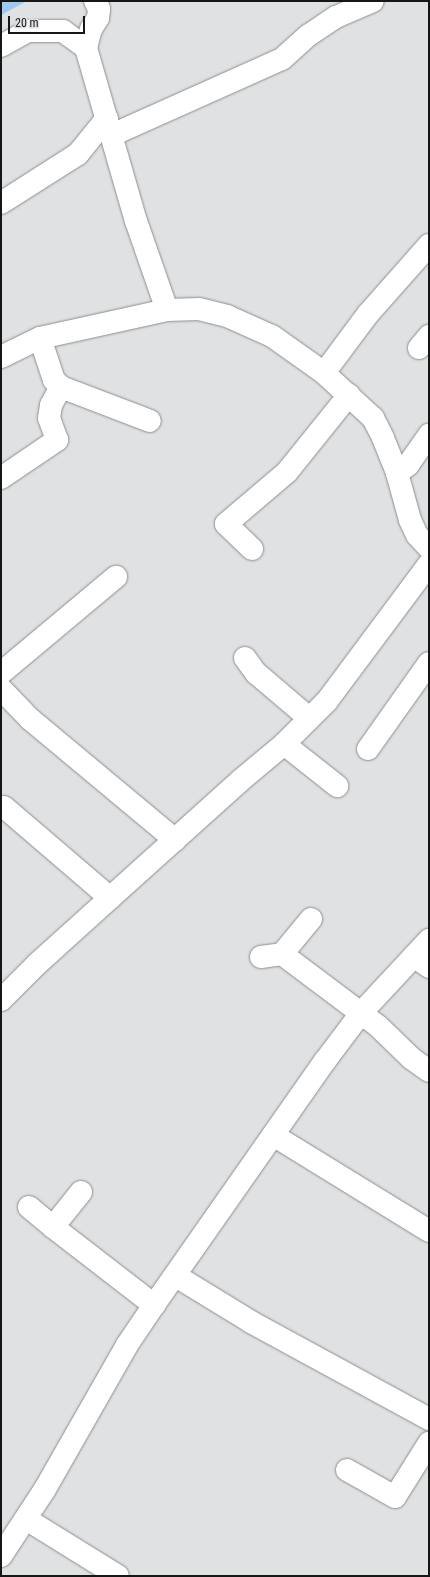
<!DOCTYPE html>
<html>
<head>
<meta charset="utf-8">
<style>
	body { margin:0 }
	#map { position:relative; width:430px; height:1577px; overflow:hidden; background:#dfe1e3; font-family:"Roboto Condensed",sans-serif }
	div>[style] { position:absolute }
	.green>* { inset:0; background:#a0c9ed }
	.roads { filter:drop-shadow(0 0 1px #8c8e90) drop-shadow(0 0 1px #8c8e90) }
	.minor>* { height:22px; margin:-11px; padding:0 11px; transform-origin:11px; border-radius:11px; background:#fff }
	span { translate:-50% -50%; white-space:nowrap; text-align:center; line-height:1.15; -webkit-text-stroke:3px #dfe1e3; paint-order:stroke }
	.frame { position:absolute; inset:0; border:2px solid #151616; pointer-events:none }
	.scale { position:absolute; left:8px; top:16px; width:77px; height:18px; box-sizing:border-box; border:2px solid #151616; border-top:0; padding-left:5px; font-size:12px; line-height:14px; white-space:nowrap; color:#151616; -webkit-text-stroke:3px #dfe1e3; paint-order:stroke }
</style>
</head>
<body>
<div id="map">
	<div class="green">
		<div style="clip-path:polygon(1px 1px,27px 1px,1px 15px)"></div>
	</div>
	<div class="roads">
		<div class="minor">
			<div style="left:95px;top:1px;width:9px;rotate:63deg"></div>
			<div style="left:99px;top:9px;width:9px;rotate:96deg"></div>
			<div style="left:98px;top:18px;width:13px;rotate:122deg"></div>
			<div style="left:91px;top:29px;width:20px;rotate:105deg"></div>
			<div style="left:86px;top:48px;width:180px;rotate:73.9deg"></div>
			<div style="left:136px;top:221px;width:94px;rotate:70.8deg"></div>
			<div style="left:1px;top:46px;width:31px;rotate:-29deg"></div>
			<div style="left:28px;top:31px;width:35px"></div>
			<div style="left:63px;top:31px;width:29px;rotate:36deg"></div>
			<div style="left:112px;top:135px;width:186px;rotate:-24.1deg"></div>
			<div style="left:282px;top:59px;width:36px;rotate:-42deg"></div>
			<div style="left:309px;top:35px;width:32px;rotate:-34deg"></div>
			<div style="left:336px;top:17px;width:40px;rotate:-23.4deg"></div>
			<div style="left:1px;top:203px;width:91px;rotate:-32.5deg"></div>
			<div style="left:78px;top:154px;width:46px;rotate:-51.1deg"></div>
			<div style="left:40px;top:338px;width:44px;rotate:71.6deg"></div>
			<div style="left:54px;top:380px;width:10px;rotate:45deg"></div>
			<div style="left:61px;top:387px;width:95px;rotate:20.9deg"></div>
			<div style="left:419px;top:348px;width:16px;rotate:-50deg"></div>
			<div style="left:1px;top:357px;width:43px;rotate:-26deg"></div>
			<div style="left:40px;top:338px;width:130px;rotate:-12.4deg"></div>
			<div style="left:167px;top:310px;width:32px;rotate:-2deg"></div>
			<div style="left:199px;top:309px;width:29px;rotate:14deg"></div>
			<div style="left:227px;top:316px;width:49px;rotate:24deg"></div>
			<div style="left:272px;top:336px;width:64px;rotate:35.4deg"></div>
			<div style="left:324px;top:373px;width:67px;rotate:42.6deg"></div>
			<div style="left:373px;top:418px;width:22px;rotate:63deg"></div>
			<div style="left:383px;top:438px;width:38px;rotate:68deg"></div>
			<div style="left:397px;top:473px;width:49px;rotate:74.5deg"></div>
			<div style="left:410px;top:520px;width:17px;rotate:65deg"></div>
			<div style="left:417px;top:535px;width:18px;rotate:47deg"></div>
			<div style="left:324px;top:373px;width:74px;rotate:-53.3deg"></div>
			<div style="left:368px;top:314px;width:92px;rotate:-48.5deg"></div>
			<div style="left:397px;top:473px;width:14px;rotate:-36deg"></div>
			<div style="left:408px;top:465px;width:37px;rotate:-55deg"></div>
			<div style="left:1px;top:478px;width:68px;rotate:-34.2deg"></div>
			<div style="left:57px;top:440px;width:23px;rotate:-110deg"></div>
			<div style="left:49px;top:418px;width:13px;rotate:-81deg"></div>
			<div style="left:51px;top:405px;width:21px;rotate:-61deg"></div>
			<div style="left:252px;top:549px;width:36px;rotate:-136deg"></div>
			<div style="left:226px;top:524px;width:80px;rotate:-40.4deg"></div>
			<div style="left:287px;top:472px;width:99px;rotate:-51.2deg"></div>
			<div style="left:245px;top:658px;width:19px;rotate:54deg"></div>
			<div style="left:256px;top:673px;width:70px;rotate:40.3deg"></div>
			<div style="left:1px;top:673px;width:150px;rotate:-39.9deg"></div>
			<div style="left:1px;top:689px;width:42px;rotate:46deg"></div>
			<div style="left:30px;top:719px;width:189px;rotate:39.8deg"></div>
			<div style="left:284px;top:744px;width:68px;rotate:38.4deg"></div>
			<div style="left:368px;top:749px;width:105px;rotate:-54.7deg"></div>
			<div style="left:4px;top:807px;width:140px;rotate:40.6deg"></div>
			<div style="left:311px;top:919px;width:45px;rotate:129.6deg"></div>
			<div style="left:282px;top:954px;width:120px;rotate:36.9deg"></div>
			<div style="left:378px;top:1026px;width:46px;rotate:44.1deg"></div>
			<div style="left:411px;top:1058px;width:22px;rotate:36deg"></div>
			<div style="left:414px;top:956px;width:19px;rotate:36deg"></div>
			<div style="left:261px;top:957px;width:21px;rotate:-8deg"></div>
			<div style="left:1px;top:1000px;width:51px;rotate:-45deg"></div>
			<div style="left:37px;top:964px;width:98px;rotate:-42.1deg"></div>
			<div style="left:110px;top:898px;width:176px;rotate:-42deg"></div>
			<div style="left:241px;top:780px;width:56px;rotate:-39.9deg"></div>
			<div style="left:284px;top:744px;width:61px;rotate:-45deg"></div>
			<div style="left:327px;top:701px;width:171px;rotate:-53.3deg"></div>
			<div style="left:273px;top:1135px;width:183px;rotate:31.6deg"></div>
			<div style="left:81px;top:1192px;width:45px;rotate:128.7deg"></div>
			<div style="left:53px;top:1227px;width:128px;rotate:37.7deg"></div>
			<div style="left:29px;top:1207px;width:31px;rotate:40deg"></div>
			<div style="left:176px;top:1276px;width:88px;rotate:31.5deg"></div>
			<div style="left:251px;top:1322px;width:203px;rotate:28.6deg"></div>
			<div style="left:347px;top:1470px;width:55px;rotate:29.4deg"></div>
			<div style="left:395px;top:1497px;width:64px;rotate:-57.8deg"></div>
			<div style="left:26px;top:1519px;width:108px;rotate:31.8deg"></div>
			<div style="left:1px;top:1556px;width:80px;rotate:-56.7deg"></div>
			<div style="left:45px;top:1489px;width:166px;rotate:-60.3deg"></div>
			<div style="left:127px;top:1345px;width:48px;rotate:-56deg"></div>
			<div style="left:154px;top:1305px;width:298px;rotate:-55deg"></div>
			<div style="left:325px;top:1061px;width:60px;rotate:-53.1deg"></div>
			<div style="left:361px;top:1013px;width:100px;rotate:-47deg"></div>
		</div>
	</div>
	<div class="frame"></div>
	<div class="scale">20 m</div>
</div>
</body>
</html>
